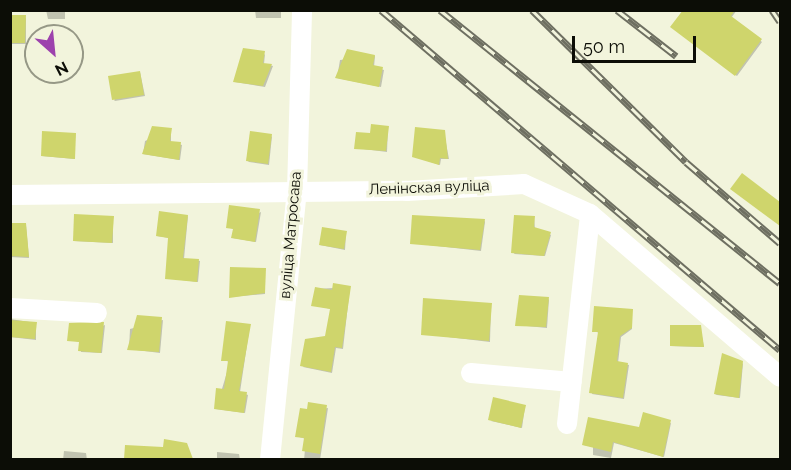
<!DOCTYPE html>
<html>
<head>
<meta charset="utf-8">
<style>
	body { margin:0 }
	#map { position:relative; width:791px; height:470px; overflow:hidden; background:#f2f4dc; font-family:Raleway,sans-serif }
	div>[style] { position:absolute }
	.shadow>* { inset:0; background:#0003 }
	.building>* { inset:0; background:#cfd56c }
	.street>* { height:20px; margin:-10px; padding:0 10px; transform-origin:10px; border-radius:10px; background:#fff }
	.rail>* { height:7px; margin-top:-3.5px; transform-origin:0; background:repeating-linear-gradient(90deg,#f2f4dc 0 14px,#6e6f61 0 28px); box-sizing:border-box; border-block:2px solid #6e6f61 }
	span { translate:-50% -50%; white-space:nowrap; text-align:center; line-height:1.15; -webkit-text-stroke:6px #f2f4dc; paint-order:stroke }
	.street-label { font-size:15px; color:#0c0d06 }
	.frame { position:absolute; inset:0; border:12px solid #0c0d06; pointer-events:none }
	.north { position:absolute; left:24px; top:24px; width:60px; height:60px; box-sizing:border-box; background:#f2f4dc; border:2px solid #969886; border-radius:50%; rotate:153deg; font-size:16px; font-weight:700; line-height:24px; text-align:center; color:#0c0d06 }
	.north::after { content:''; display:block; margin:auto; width:21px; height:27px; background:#9d42ad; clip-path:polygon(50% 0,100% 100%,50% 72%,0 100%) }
	.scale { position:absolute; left:572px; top:36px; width:124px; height:27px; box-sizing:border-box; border:3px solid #0c0d06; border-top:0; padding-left:8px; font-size:18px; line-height:21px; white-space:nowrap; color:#0c0d06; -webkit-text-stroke:4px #f2f4dc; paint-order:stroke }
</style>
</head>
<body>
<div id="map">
	<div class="shadow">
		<div style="clip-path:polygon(46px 10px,65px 10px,65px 19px,48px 19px)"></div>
		<div style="clip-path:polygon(255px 10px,281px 10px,281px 18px,256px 18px)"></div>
		<div style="clip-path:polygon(684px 10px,737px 10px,731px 18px,762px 42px,737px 76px,672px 27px)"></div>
		<div style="clip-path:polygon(26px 18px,26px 44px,10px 44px,10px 20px)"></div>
		<div style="clip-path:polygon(265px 54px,264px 64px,273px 66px,265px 87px,235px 82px)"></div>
		<div style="clip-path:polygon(375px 56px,374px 67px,384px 70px,381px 87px,337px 78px,340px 60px)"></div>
		<div style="clip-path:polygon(140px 72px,145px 96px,115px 101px,114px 100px)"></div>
		<div style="clip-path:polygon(388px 127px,387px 152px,356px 148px)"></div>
		<div style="clip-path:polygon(171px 130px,171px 142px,182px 145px,180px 160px,143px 154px,145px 141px)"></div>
		<div style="clip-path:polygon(444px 132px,449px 159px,441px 159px,440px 165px,413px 156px)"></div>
		<div style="clip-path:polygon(75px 134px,75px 159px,42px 156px)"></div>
		<div style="clip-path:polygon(272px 136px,269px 165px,249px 162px,248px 161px)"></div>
		<div style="clip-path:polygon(261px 212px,256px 242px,233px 238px,234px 229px,228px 227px)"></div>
		<div style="clip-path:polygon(188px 216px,184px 259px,200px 261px,198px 282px,166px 278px,170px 238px,157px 236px)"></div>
		<div style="clip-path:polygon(113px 218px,113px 243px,74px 241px)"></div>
		<div style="clip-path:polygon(534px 218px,535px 229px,551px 235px,545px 256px,514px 254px)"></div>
		<div style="clip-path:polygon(485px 222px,481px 251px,411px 243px,484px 220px)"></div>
		<div style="clip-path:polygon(10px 224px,26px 226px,29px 258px,10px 257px)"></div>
		<div style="clip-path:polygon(346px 233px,345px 250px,320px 245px)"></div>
		<div style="clip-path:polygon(265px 270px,265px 294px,230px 297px)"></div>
		<div style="clip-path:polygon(350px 287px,343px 349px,336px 348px,332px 373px,303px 367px,326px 337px,331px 309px,313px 305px,316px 289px)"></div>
		<div style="clip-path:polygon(549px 299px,547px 328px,517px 325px)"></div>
		<div style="clip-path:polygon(491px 305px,490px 342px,423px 334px)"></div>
		<div style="clip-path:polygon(632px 311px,632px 329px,621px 337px,618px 363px,629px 365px,624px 399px,592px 394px,600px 333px,593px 331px)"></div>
		<div style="clip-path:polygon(10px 319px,36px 323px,36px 340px,10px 337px)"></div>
		<div style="clip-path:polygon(163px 320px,160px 353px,129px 349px,130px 329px)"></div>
		<div style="clip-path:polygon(105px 325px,102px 353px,81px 352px,81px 342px,69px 340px)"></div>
		<div style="clip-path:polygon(250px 325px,240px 392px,248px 395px,245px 413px,216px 409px,230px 362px,223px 360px)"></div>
		<div style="clip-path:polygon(700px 326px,704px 347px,671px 346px)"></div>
		<div style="clip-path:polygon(743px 363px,740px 398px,717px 395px,715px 394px)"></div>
		<div style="clip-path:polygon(525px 406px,522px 428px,491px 421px)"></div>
		<div style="clip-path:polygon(328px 408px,320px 460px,304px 460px,306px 439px,296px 436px,308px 411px)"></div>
		<div style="clip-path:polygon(671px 423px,664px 457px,614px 443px,611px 458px,593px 455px,593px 447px,584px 445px)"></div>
		<div style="clip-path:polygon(127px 446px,164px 449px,188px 446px,186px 460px,126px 460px)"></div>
		<div style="clip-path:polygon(64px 451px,86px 453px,87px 460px,63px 460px)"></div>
		<div style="clip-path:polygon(217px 452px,239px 454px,240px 460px,217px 460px)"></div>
	</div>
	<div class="building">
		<div style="clip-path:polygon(683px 10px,735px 10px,731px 16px,762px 39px,735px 76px,670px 27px)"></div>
		<div style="clip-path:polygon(10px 15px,26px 15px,25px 43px,10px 43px)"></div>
		<div style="clip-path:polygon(243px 48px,265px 51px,263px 63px,272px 64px,263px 86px,233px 82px)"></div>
		<div style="clip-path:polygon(347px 49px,375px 55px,373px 65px,383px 67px,379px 87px,335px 78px)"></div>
		<div style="clip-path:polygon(140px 71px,144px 95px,112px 100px,108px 76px)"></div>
		<div style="clip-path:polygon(371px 124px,389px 126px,386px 151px,354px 149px,356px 132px,370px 133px)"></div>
		<div style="clip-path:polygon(152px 126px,172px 128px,170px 141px,181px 142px,179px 160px,142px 154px)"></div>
		<div style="clip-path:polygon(415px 127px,445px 130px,448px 159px,440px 158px,439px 165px,412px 157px)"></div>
		<div style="clip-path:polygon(42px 131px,76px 133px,75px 159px,41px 156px)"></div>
		<div style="clip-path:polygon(250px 131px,272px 134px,268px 164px,246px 161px)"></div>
		<div style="clip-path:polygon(742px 173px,780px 202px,780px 226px,730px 189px)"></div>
		<div style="clip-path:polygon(229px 205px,260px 209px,255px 242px,231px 238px,233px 229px,226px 228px)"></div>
		<div style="clip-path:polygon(159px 211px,188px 215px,183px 258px,199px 259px,197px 282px,165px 279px,168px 238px,156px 236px)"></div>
		<div style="clip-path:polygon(74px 214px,114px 216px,112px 243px,73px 241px)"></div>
		<div style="clip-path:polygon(412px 215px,485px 219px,480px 250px,410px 244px)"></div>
		<div style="clip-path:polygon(514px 215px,535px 216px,534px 227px,551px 232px,544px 256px,511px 253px)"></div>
		<div style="clip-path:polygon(10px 223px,26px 223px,29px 257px,10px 256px)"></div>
		<div style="clip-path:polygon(322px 227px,347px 231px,344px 249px,319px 245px)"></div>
		<div style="clip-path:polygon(230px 267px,266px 268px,265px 293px,229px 298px)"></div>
		<div style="clip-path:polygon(333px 283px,351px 286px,342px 348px,335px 347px,331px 372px,300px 366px,305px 339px,325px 336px,330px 309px,311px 306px,315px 287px,332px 290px)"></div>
		<div style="clip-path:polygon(519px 295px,549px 297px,546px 327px,515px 326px)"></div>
		<div style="clip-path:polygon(423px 298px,492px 303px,489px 341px,421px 335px)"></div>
		<div style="clip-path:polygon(594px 306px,633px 309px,632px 328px,620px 336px,617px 361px,628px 363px,623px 398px,589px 393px,598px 332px,592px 332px)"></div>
		<div style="clip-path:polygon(137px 315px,162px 317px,159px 352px,127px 350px)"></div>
		<div style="clip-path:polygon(10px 320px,37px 322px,35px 339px,10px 337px)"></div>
		<div style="clip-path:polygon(226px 321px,251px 324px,239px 391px,247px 392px,244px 413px,214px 409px,216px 388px,224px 389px,228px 361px,221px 361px)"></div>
		<div style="clip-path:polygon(104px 322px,101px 353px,78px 351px,79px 342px,67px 341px,69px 323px)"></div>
		<div style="clip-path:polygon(670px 325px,701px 325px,704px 347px,670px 346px)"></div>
		<div style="clip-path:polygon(722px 353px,743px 361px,739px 398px,714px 394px)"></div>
		<div style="clip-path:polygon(493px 397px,526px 405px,521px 428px,488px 420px)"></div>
		<div style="clip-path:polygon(308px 402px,327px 405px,320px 454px,302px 451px,304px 438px,295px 437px,300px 408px,307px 409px)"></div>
		<div style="clip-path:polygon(643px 412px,671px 420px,663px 457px,613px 442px,611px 452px,582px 445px,588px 417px,639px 427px)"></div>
		<div style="clip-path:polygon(164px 439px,187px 443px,193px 459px,124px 459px,125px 445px,163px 447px)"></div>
	</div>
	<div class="street">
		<div style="left:10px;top:195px;width:397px;rotate:-0.6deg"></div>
		<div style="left:407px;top:191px;width:117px;rotate:-3.4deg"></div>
		<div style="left:524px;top:184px;width:72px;rotate:24.4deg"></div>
		<div style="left:590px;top:214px;width:250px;rotate:40.6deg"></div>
		<div style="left:10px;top:308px;width:87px;rotate:3.3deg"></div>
		<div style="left:471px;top:373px;width:101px;rotate:5.1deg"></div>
		<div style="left:567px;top:424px;width:211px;rotate:-83.7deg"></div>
		<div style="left:270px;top:460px;width:270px;rotate:-84.3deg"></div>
		<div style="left:297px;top:191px;width:181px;rotate:-88.4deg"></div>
	</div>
	<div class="rail">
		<div style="left:381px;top:10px;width:524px;rotate:40.44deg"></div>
		<div style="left:440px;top:10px;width:436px;rotate:38.8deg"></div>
		<div style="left:532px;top:10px;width:216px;rotate:44.6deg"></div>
		<div style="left:686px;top:162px;width:124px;rotate:40.8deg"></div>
		<div style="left:617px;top:10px;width:75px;rotate:37.9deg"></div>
		<div style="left:772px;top:10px;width:14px;rotate:56deg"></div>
	</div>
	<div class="street-label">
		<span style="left:429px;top:188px;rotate:-2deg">Ленінская вуліца</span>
		<span style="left:291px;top:235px;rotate:-85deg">вуліца Матросава</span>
	</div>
	<div class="frame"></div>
	<div class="north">N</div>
	<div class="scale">50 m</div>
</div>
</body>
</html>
